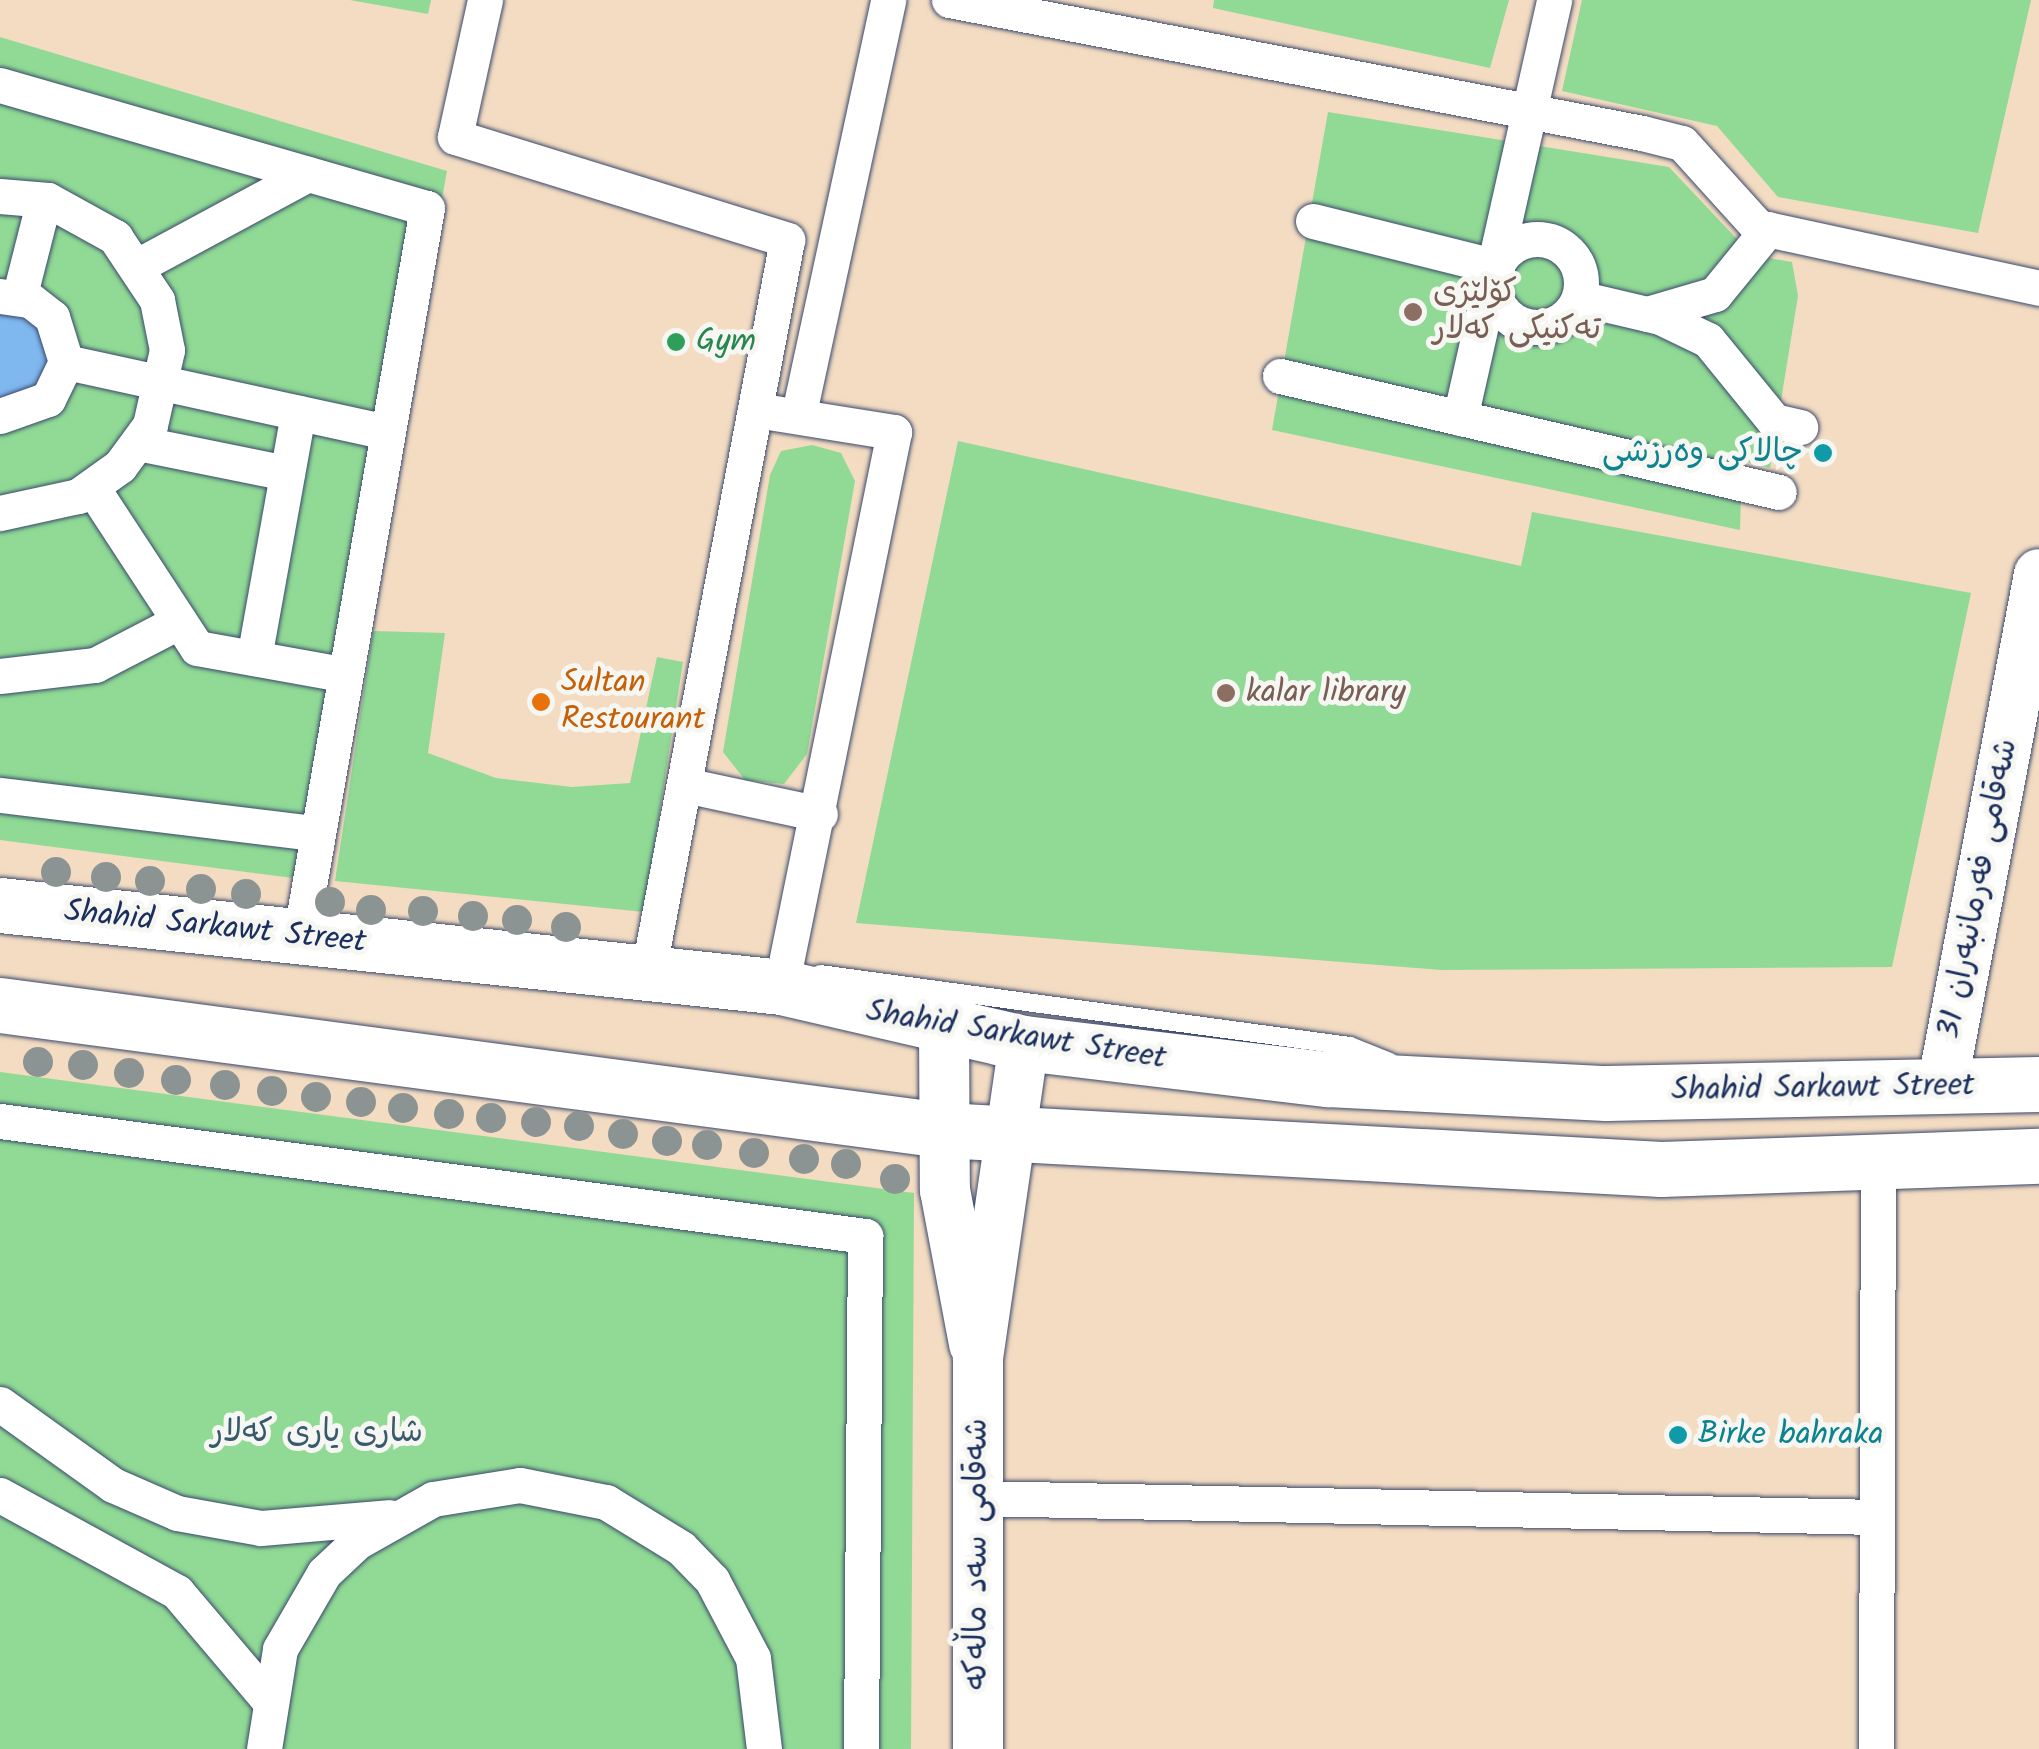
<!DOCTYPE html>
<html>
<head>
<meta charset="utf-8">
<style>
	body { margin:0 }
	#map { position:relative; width:2039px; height:1749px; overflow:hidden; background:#f3dcc2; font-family:Kalam,"Playpen Sans Arabic",sans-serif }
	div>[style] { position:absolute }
	.green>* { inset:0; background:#90da95 }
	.water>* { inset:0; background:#7fb7ef }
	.roads { filter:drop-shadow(0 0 2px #3b496d) drop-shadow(0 0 2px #3b496d) }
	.lane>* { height:18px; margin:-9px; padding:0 9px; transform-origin:9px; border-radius:9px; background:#fff }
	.street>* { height:35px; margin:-17.5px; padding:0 17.5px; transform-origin:17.5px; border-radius:17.5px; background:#fff }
	.street>.ring { margin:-17.5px; padding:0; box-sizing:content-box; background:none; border:35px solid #fff; border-radius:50% }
	.secondary>* { height:50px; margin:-25px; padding:0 25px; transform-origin:25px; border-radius:25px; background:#fff }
	.primary>* { height:55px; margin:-27.5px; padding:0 27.5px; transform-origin:27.5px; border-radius:27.5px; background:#fff }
	.trees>* { width:30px; height:30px; margin:-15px; border-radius:50%; background:#8c9493 }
	.dots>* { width:28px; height:28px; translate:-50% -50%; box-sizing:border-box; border:5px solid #f6f6f2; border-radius:50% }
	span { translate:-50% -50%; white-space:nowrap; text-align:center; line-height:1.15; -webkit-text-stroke:10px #f6f6f2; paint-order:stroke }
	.education-label { font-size:32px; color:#785e54 }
	.left { translate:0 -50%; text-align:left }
	.leisure-label { font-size:32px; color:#27864d }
	.culture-label { font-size:32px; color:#0d838f }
	.right { translate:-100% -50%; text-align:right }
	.food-label { font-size:32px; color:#c56008 }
	.street-label { font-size:32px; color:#1b2f5e }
	.park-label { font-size:32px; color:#385a6c }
</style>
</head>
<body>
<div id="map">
	<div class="green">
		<div style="clip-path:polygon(350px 0,431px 0,428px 14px)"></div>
		<div style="clip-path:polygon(1214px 0,1509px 0,1490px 68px,1213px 8px)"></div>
		<div style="clip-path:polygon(1582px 0,2031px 0,1978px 233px,1778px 197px,1717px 126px,1562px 91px)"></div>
		<div style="clip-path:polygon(0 37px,447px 171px,316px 881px,0 840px)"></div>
		<div style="clip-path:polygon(1328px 112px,1669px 167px,1752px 255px,1792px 262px,1798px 296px,1770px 468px,1742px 461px,1740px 530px,1272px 430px)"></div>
		<div style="clip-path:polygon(958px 441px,1521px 566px,1532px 512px,1971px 593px,1892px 967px,1441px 970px,856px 923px)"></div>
		<div style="clip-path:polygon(812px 445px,841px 453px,855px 481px,807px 754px,784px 784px,745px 780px,723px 752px,770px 475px,781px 451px)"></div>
		<div style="clip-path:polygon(373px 631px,445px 633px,428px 753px,496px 778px,572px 787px,630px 783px,657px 657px,683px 662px,644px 912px,335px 881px)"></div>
		<div style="clip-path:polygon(0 1072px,914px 1193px,911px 1749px,0 1749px)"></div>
	</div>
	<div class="water">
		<div style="clip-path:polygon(0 306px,17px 307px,54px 339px,45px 388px,0 405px)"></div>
	</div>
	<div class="roads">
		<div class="lane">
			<div style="left:820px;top:974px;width:535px;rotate:7.74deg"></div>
			<div style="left:1350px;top:1046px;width:43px;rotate:21.8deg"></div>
		</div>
		<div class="street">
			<div style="left:485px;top:0;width:140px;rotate:102.4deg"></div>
			<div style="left:455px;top:137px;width:348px;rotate:17.2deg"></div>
			<div style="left:787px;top:240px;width:746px;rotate:100.74deg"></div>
			<div style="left:949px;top:0;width:706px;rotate:10.86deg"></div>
			<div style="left:1642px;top:133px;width:41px;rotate:14deg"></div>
			<div style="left:1682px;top:143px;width:113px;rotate:47.9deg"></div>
			<div style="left:1758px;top:227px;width:288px;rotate:12.2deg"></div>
			<div style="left:0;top:85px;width:444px;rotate:16.1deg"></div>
			<div style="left:427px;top:208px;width:741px;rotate:99.87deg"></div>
			<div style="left:0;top:196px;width:48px;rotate:4.8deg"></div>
			<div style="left:48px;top:200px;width:77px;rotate:28.9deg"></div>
			<div style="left:115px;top:237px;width:76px;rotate:56.3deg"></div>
			<div style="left:157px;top:300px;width:51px;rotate:78.7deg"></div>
			<div style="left:167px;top:350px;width:77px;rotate:102.8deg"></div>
			<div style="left:150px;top:425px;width:51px;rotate:126.2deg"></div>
			<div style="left:120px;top:466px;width:52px;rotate:144.5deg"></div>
			<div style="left:78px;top:496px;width:80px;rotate:167.7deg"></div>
			<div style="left:1313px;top:221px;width:190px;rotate:14deg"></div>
			<div class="ring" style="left:1493px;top:239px;width:53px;height:53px"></div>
			<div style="left:139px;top:265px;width:192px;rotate:-28.3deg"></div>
			<div style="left:0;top:296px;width:30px;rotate:8deg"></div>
			<div style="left:30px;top:300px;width:28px;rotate:38deg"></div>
			<div style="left:52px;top:317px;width:47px;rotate:72.7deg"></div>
			<div style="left:66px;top:362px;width:41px;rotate:115.9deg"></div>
			<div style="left:48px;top:399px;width:51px;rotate:160.5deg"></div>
			<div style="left:19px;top:298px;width:101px;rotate:-75.7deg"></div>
			<div style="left:1579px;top:298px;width:83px;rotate:13.2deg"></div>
			<div style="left:1660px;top:317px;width:53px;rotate:25.6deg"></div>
			<div style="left:1708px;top:340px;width:104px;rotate:50.8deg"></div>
			<div style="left:1774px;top:421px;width:27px;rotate:13deg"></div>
			<div style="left:1647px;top:314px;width:71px;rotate:-16.4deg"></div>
			<div style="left:1715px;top:294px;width:84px;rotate:-50.8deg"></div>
			<div style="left:66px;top:362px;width:329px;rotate:12.3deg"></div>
			<div style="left:1280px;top:376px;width:512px;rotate:13.09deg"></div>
			<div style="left:756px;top:410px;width:140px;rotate:9.1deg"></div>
			<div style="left:894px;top:432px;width:566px;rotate:101.51deg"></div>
			<div style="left:799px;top:413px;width:422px;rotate:-77.8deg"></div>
			<div style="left:1460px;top:418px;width:428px;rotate:-77.3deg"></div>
			<div style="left:138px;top:443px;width:152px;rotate:11.4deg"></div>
			<div style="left:93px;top:489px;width:190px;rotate:56.8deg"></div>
			<div style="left:197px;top:648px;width:147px;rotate:10.2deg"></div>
			<div style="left:254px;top:658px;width:249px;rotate:-79.8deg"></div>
			<div style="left:0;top:676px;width:96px;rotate:-6.6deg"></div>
			<div style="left:95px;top:665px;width:91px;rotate:-27.4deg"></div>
			<div style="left:685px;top:785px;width:138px;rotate:12.1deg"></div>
			<div style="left:0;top:795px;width:318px;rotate:6.9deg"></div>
			<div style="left:0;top:1121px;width:873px;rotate:7.57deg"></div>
			<div style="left:865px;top:1236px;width:513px;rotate:90.45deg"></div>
			<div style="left:0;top:1404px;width:139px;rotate:35.6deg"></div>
			<div style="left:113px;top:1485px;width:70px;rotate:23.6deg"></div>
			<div style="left:177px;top:1513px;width:85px;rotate:10.1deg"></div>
			<div style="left:261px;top:1528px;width:128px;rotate:-4.9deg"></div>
			<div style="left:0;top:1495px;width:202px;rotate:28.7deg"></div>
			<div style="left:177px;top:1592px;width:139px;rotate:49.7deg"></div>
			<div style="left:978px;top:1498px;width:898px;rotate:1.21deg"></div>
			<div style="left:264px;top:1749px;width:101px;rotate:-80.9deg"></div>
			<div style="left:280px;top:1649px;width:88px;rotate:-59.9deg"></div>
			<div style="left:324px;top:1573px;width:45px;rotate:-43.2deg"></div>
			<div style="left:357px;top:1542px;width:87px;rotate:-29.5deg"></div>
			<div style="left:433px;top:1499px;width:88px;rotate:-9.1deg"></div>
			<div style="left:520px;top:1485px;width:88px;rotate:11.2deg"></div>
			<div style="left:606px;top:1502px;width:88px;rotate:31.5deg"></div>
			<div style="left:681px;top:1548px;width:45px;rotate:45.9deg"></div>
			<div style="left:712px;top:1580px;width:88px;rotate:62.3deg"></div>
			<div style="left:753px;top:1658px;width:92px;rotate:83.1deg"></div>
			<div style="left:1876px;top:1749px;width:591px;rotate:-89.81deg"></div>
		</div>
		<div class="secondary">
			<div style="left:944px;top:1026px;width:164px;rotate:89.7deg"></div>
			<div style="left:945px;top:1190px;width:157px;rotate:79.3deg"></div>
			<div style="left:1942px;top:1087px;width:522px;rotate:-79.29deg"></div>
			<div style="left:978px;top:1749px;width:391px;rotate:-90deg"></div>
			<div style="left:978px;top:1358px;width:318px;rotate:-81.7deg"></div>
		</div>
		<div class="primary">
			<div style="left:0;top:905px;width:785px;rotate:5.99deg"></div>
			<div style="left:781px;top:987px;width:249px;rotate:13deg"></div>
			<div style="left:1024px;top:1043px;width:305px;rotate:6.8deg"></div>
			<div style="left:1327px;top:1079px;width:279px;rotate:2.9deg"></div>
			<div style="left:1606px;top:1093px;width:433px;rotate:-1.2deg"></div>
			<div style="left:0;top:1005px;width:951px;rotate:7.55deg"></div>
			<div style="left:943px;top:1130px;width:719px;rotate:3.11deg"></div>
			<div style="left:1661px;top:1169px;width:378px;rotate:-2deg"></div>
		</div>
	</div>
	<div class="trees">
		<div style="left:56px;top:872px"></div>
		<div style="left:106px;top:877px"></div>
		<div style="left:150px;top:881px"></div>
		<div style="left:201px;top:889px"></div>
		<div style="left:246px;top:894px"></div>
		<div style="left:330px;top:902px"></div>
		<div style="left:371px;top:910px"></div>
		<div style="left:423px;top:911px"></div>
		<div style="left:473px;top:916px"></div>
		<div style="left:517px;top:920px"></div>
		<div style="left:566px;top:927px"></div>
		<div style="left:38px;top:1062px"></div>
		<div style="left:83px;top:1065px"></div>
		<div style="left:129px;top:1073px"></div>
		<div style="left:176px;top:1080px"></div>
		<div style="left:225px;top:1085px"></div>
		<div style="left:272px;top:1091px"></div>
		<div style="left:316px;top:1097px"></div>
		<div style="left:361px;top:1102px"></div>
		<div style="left:403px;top:1108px"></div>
		<div style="left:449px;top:1114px"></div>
		<div style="left:491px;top:1118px"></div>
		<div style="left:536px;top:1122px"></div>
		<div style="left:579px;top:1126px"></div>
		<div style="left:623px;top:1134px"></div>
		<div style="left:667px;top:1141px"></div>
		<div style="left:707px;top:1145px"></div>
		<div style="left:754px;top:1153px"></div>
		<div style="left:804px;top:1159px"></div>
		<div style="left:846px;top:1164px"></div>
		<div style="left:895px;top:1179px"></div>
	</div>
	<div class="dots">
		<div style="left:1413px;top:312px;background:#8d6e63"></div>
		<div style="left:676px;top:342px;background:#2e9e5b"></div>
		<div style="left:1823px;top:453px;background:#0f9aa8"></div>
		<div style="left:1226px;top:693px;background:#8d6e63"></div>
		<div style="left:541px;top:702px;background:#e8710a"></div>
		<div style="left:1678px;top:1435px;background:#0f9aa8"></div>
	</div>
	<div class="education-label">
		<span class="left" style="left:1433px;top:312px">کۆلێژی<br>تەکنیکی کەلار</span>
		<span class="left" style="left:1246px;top:693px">kalar library</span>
	</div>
	<div class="leisure-label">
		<span class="left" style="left:696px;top:342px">Gym</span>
	</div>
	<div class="culture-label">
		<span class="right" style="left:1803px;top:453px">چالاکی وەرزشی</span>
		<span class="left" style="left:1698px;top:1435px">Birke bahraka</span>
	</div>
	<div class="food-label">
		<span class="left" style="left:561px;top:702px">Sultan<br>Restourant</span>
	</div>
	<div class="street-label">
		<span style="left:1979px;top:889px;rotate:-79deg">شەقامی فەرمانبەران 31</span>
		<span style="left:215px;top:928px;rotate:6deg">Shahid Sarkawt Street</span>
		<span style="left:1016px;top:1036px;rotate:9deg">Shahid Sarkawt Street</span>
		<span style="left:1823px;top:1089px;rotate:-1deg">Shahid Sarkawt Street</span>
		<span style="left:978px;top:1554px;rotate:-90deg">شەقامی سەد ماڵەکە</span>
	</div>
	<div class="park-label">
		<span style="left:317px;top:1433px">شاری یاری کەلار</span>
	</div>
</div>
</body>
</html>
